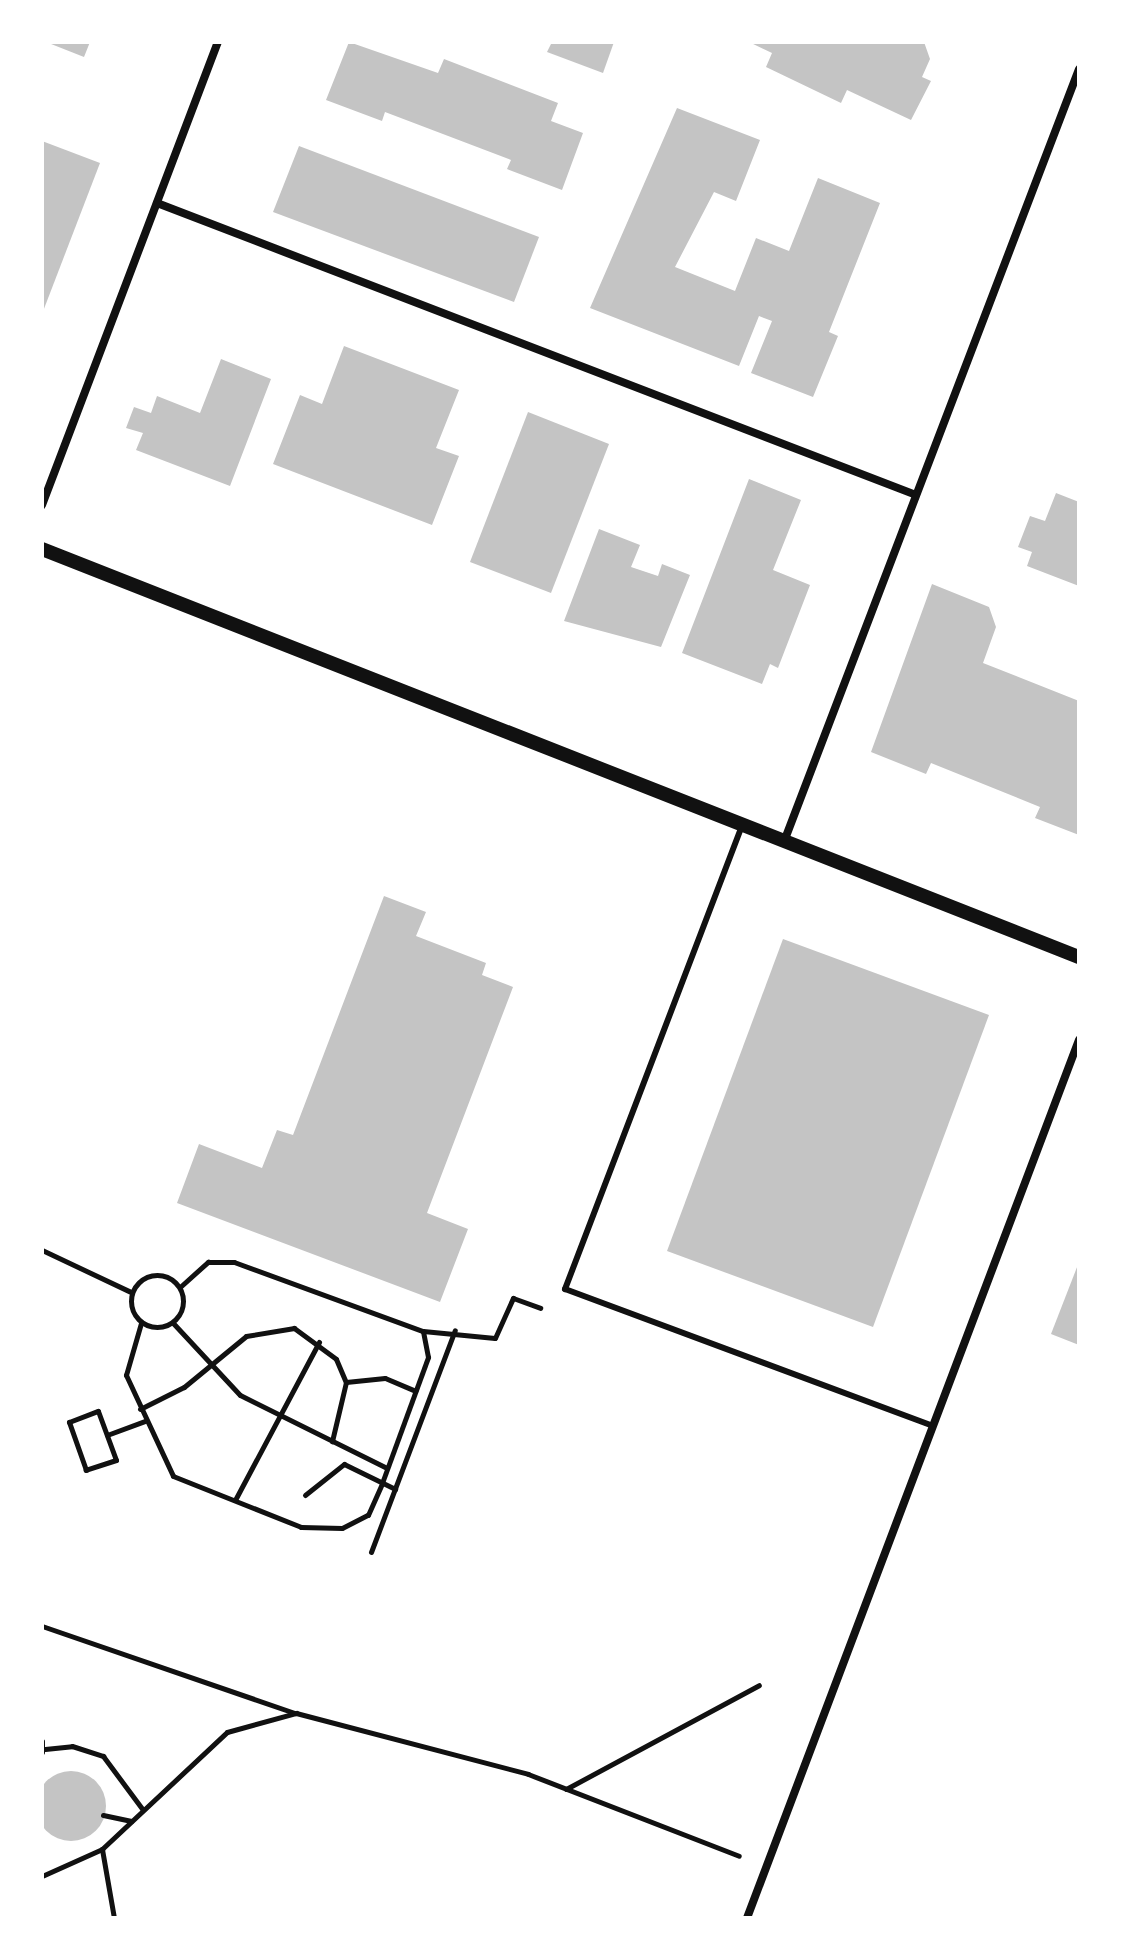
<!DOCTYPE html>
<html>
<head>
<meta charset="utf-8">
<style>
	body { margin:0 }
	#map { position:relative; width:1121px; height:1960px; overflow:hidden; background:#fff; font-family:"Work Sans",sans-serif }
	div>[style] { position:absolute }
	.building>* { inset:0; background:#c4c4c4 }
	.round { border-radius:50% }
	.path>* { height:5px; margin:-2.5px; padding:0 2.5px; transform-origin:2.5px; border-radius:2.5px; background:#111 }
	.path>.ring { margin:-2.5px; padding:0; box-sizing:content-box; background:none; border:5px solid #111; border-radius:50% }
	.service>* { height:6px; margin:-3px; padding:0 3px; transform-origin:3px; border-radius:3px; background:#111 }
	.minor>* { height:8px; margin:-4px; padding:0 4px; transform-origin:4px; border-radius:4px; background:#111 }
	.tertiary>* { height:14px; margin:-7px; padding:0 7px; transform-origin:7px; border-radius:7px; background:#111 }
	span { translate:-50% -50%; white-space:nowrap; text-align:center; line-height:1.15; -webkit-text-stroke:7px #fff; paint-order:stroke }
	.frame { position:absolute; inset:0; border:44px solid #fff; pointer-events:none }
</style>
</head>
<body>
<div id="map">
	<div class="building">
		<div style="clip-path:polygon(46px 42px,90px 42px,84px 57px)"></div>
		<div style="clip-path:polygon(349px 42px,438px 73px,444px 59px,558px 103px,551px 121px,583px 133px,562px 190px,507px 169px,511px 160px,385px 112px,382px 121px,326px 100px)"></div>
		<div style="clip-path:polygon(552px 42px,614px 42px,603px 73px,547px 52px)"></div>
		<div style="clip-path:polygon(749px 42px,924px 42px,930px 59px,922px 77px,931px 81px,911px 120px,847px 90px,841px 103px,766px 67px,772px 53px)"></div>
		<div style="clip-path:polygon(677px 108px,760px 140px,736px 201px,714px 192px,675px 267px,735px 291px,756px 238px,789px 251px,818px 178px,880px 203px,829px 332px,838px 336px,813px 397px,751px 373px,772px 321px,759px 316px,739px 366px,590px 308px)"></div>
		<div style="clip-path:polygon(42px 141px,100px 163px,42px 314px)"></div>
		<div style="clip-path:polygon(299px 146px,539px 237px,514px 302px,273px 212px)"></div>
		<div style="clip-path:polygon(344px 346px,459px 390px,436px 448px,459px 456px,432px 525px,273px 464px,300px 395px,322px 404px)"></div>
		<div style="clip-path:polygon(221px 359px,271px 379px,230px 486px,136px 450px,143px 433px,126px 428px,134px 407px,151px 413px,157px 396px,200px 413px)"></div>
		<div style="clip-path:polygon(528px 412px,609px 444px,551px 593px,470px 562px)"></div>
		<div style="clip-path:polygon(749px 479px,801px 500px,773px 570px,810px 585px,778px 668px,770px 664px,762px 684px,682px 653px)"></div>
		<div style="clip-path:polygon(1056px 493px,1079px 502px,1079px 586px,1027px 566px,1032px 552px,1018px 547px,1030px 516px,1045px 521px)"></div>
		<div style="clip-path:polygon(599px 529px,640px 545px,631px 567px,658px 576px,662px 564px,690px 575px,661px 647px,564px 621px)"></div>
		<div style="clip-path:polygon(932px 584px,989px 607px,996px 627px,983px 663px,1079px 701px,1079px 835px,1035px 818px,1040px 807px,931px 763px,926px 774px,871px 752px)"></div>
		<div style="clip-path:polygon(384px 896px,426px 912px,416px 936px,486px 963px,482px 975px,513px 987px,427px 1213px,468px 1229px,440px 1302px,177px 1203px,199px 1144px,262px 1168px,277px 1130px,293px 1135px)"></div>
		<div style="clip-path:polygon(783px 939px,989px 1015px,873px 1327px,667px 1251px)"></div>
		<div style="clip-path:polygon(1079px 1262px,1079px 1345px,1051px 1334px)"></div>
		<div class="round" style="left:36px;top:1771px;width:70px;height:70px"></div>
	</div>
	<div class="path">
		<div style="left:42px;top:1250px;width:98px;rotate:25.3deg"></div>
		<div class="ring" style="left:131px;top:1275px;width:47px;height:47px"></div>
		<div style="left:180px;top:1287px;width:38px;rotate:-42deg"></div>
		<div style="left:208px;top:1262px;width:26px"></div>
		<div style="left:234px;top:1262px;width:201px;rotate:20.1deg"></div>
		<div style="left:423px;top:1331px;width:72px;rotate:5.6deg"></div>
		<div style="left:495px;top:1338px;width:44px;rotate:-65.8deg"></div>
		<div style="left:513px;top:1298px;width:29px;rotate:20deg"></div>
		<div style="left:141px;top:1323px;width:54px;rotate:106.1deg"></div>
		<div style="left:126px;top:1375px;width:111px;rotate:65deg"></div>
		<div style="left:173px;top:1476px;width:138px;rotate:21.7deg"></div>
		<div style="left:301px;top:1527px;width:41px;rotate:1.4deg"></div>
		<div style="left:342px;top:1528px;width:29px;rotate:-27deg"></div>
		<div style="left:368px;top:1515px;width:35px;rotate:-66deg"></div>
		<div style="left:382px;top:1483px;width:134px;rotate:-69.9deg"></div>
		<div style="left:428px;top:1357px;width:26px;rotate:-101deg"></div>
		<div style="left:173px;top:1323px;width:98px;rotate:47.1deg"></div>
		<div style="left:240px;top:1395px;width:164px;rotate:26.4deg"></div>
		<div style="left:346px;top:1382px;width:39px;rotate:-6deg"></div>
		<div style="left:385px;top:1378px;width:33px;rotate:23deg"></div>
		<div style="left:140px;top:1409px;width:49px;rotate:-26.6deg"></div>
		<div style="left:184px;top:1387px;width:80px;rotate:-39.4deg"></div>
		<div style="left:246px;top:1336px;width:49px;rotate:-9.5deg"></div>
		<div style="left:294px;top:1328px;width:52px;rotate:36.4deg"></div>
		<div style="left:336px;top:1359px;width:25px;rotate:67deg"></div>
		<div style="left:346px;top:1382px;width:61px;rotate:103.3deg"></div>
		<div style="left:98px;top:1411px;width:52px;rotate:69.8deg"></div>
		<div style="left:116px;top:1460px;width:32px;rotate:162deg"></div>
		<div style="left:86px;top:1470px;width:51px;rotate:-109.5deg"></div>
		<div style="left:69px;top:1422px;width:31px;rotate:-21deg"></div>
		<div style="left:107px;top:1435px;width:40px;rotate:-20.2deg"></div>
		<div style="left:305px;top:1495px;width:50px;rotate:-38.5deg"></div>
		<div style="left:344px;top:1464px;width:57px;rotate:26.1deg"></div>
		<div style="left:235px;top:1500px;width:179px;rotate:-62deg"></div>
		<div style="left:371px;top:1552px;width:237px;rotate:-69.3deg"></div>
		<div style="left:42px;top:1626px;width:268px;rotate:19deg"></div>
		<div style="left:42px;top:1741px;width:11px;rotate:90deg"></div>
		<div style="left:45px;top:1749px;width:27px;rotate:-6deg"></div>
		<div style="left:72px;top:1746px;width:33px;rotate:18deg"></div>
		<div style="left:103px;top:1756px;width:67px;rotate:53.5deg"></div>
		<div style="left:566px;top:1789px;width:219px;rotate:-28.3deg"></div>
		<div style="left:103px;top:1815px;width:29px;rotate:12deg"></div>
		<div style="left:42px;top:1876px;width:66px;rotate:-24.2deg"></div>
		<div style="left:114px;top:1918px;width:70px;rotate:-99.9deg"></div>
		<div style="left:102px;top:1849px;width:171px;rotate:-43.1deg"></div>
		<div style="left:227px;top:1732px;width:72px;rotate:-15.4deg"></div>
		<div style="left:296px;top:1713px;width:240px;rotate:14.7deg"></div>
		<div style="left:528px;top:1774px;width:226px;rotate:21.2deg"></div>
	</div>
	<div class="service">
		<div style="left:743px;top:823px;width:499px;rotate:110.9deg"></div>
		<div style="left:565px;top:1289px;width:390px;rotate:20.4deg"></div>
	</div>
	<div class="minor">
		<div style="left:157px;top:203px;width:813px;rotate:21.04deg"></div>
		<div style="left:42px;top:505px;width:495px;rotate:-69.2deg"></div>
		<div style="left:785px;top:839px;width:824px;rotate:-69.1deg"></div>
		<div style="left:747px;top:1918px;width:939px;rotate:-69.29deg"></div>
	</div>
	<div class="tertiary">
		<div style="left:42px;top:549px;width:1114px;rotate:21.48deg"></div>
	</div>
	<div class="frame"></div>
</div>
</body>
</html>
